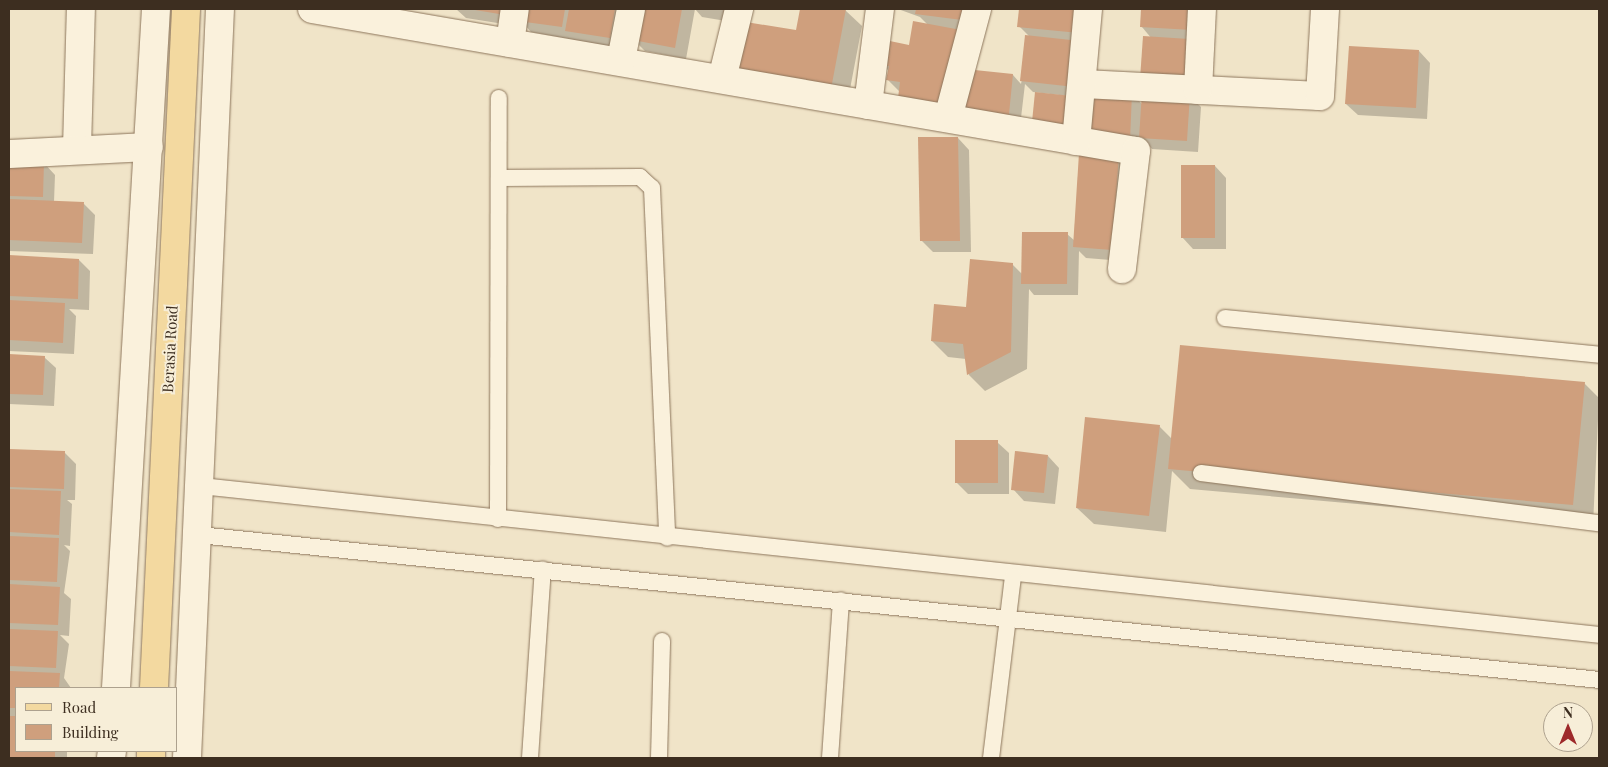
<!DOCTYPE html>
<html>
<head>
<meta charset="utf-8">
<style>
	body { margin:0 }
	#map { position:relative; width:1608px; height:767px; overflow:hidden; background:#f0e4c8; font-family:"Playfair Display",serif }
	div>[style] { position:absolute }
	.shadow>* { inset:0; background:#0003 }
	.building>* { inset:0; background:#cf9f7d }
	.roads { filter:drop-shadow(0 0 1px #8d765c) drop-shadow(0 0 1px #8d765c) }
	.service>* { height:16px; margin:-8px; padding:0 8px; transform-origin:8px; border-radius:8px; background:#faf1dc }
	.minor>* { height:28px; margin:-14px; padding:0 14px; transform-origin:14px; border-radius:14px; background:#faf1dc }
	.tertiary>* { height:28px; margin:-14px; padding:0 14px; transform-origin:14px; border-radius:14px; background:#faf1dc }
	.primary>* { height:28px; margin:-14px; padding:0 14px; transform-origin:14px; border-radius:14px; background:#f3d9a0 }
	span { translate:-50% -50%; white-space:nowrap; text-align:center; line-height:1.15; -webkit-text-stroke:4px #f7eed8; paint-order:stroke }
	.street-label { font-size:15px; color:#3d2e20 }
	.frame { position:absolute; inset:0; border:10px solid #3d2e20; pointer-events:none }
	.legend { position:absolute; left:15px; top:687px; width:162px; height:65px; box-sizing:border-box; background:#f7eed8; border:1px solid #ada18e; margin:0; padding:6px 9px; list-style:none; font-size:15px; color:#3d2e20 }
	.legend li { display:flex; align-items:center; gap:10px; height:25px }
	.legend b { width:25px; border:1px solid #ada18e }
	.north { position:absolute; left:1543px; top:702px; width:50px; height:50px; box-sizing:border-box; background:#f7eed8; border:1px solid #ada18e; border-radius:50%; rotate:0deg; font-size:14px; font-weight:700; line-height:20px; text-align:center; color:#3d2e20 }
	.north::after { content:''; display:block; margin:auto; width:18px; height:22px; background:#9e2a2b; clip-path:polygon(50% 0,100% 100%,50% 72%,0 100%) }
</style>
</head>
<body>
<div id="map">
	<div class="shadow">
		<div style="clip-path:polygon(456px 9px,628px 9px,622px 49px,531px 32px,523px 23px,522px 27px,466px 18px)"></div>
		<div style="clip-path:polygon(639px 9px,747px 9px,744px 24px,702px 17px,695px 9px,686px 59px,645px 51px,634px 40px)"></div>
		<div style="clip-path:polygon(801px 9px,845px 10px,862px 26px,847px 105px,755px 87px,797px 32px)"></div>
		<div style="clip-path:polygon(898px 9px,976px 9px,967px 70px,1013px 75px,1021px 84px,1030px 37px,1019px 26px,1020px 9px,1094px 9px,1086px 98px,1033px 92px,1025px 84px,1019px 135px,899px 91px,888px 80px,889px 71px,882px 64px,910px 46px,928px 25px,920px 17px)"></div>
		<div style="clip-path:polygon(1143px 9px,1205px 9px,1197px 93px,1142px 27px)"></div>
		<div style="clip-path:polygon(1419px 51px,1430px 63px,1427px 119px,1358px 115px,1346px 104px)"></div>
		<div style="clip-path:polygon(1132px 94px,1143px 105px,1189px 95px,1201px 107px,1198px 152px,1152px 149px,1142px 138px,1141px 152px,1099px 149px)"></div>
		<div style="clip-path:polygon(958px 138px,969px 150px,971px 252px,933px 252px,922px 241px)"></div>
		<div style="clip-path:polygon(1118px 157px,1130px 168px,1123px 261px,1086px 258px,1079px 251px,1078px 295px,1034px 295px,1029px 289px,1027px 369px,985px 391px,969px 375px,966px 359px,948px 357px,932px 341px,1012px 264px,1023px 275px,1067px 234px,1075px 241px)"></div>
		<div style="clip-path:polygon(9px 162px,44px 163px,55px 175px,54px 202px,84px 204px,95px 215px,93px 254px,9px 251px)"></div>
		<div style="clip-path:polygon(1215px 166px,1226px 178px,1226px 249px,1193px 249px,1182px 237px)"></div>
		<div style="clip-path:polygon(9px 256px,79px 260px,90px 271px,89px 310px,69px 309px,76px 316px,74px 354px,9px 351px)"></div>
		<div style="clip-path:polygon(9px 355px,44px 357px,56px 368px,54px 406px,9px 404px)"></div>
		<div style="clip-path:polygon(1584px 383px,1599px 398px,1593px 525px,1190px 489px,1172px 471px,1166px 532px,1094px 524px,1077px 508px,1159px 426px,1172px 439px)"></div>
		<div style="clip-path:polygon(997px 442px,1009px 453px,1009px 494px,968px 494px,956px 482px)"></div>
		<div style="clip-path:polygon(9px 450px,65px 453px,76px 464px,75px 500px,67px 500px,72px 504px,70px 546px,64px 545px,70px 551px,64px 593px,71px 599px,69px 636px,60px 635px,69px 644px,64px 678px,71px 688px,16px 688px,16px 751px,67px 751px,67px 758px,9px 758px)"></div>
		<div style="clip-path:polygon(1048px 456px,1059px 468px,1055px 504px,1024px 501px,1013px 489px)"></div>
	</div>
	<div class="building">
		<div style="clip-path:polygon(469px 9px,512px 9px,511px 16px)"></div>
		<div style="clip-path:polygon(520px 9px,565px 9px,562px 27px,518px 21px)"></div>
		<div style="clip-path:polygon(569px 9px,615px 9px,610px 38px,565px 31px)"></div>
		<div style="clip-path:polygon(638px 9px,682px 9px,675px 48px,633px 40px)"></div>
		<div style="clip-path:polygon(800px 9px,846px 9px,831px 89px,737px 71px,746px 22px,796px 30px)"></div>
		<div style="clip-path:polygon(916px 9px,963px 9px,962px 20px,915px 14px)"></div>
		<div style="clip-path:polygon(1019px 9px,1081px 9px,1079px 33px,1017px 27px)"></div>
		<div style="clip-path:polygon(1141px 9px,1193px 9px,1192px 30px,1140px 27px)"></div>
		<div style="clip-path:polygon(913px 21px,961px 30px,947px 106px,898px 98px,900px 82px,886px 80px,889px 66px,881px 64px,885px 40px,909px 45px)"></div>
		<div style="clip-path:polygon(1025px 35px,1080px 41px,1075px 87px,1020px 81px)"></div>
		<div style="clip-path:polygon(1143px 36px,1189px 39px,1186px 82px,1140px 79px)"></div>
		<div style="clip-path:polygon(1349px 46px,1419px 50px,1416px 108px,1345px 104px)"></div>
		<div style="clip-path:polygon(965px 69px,1013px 74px,1008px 124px,960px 119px)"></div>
		<div style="clip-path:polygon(1089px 90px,1132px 93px,1130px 141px,1086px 138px)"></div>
		<div style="clip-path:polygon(1035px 92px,1072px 96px,1068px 136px,1031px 132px)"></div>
		<div style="clip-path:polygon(1142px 92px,1190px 94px,1187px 141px,1139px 138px)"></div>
		<div style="clip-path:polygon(918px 137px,958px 137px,960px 241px,920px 241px)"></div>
		<div style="clip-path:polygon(1079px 153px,1119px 155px,1112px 250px,1073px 247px)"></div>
		<div style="clip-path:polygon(9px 160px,44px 162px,43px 197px,9px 196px)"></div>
		<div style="clip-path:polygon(1181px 165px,1215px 165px,1215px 238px,1181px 238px)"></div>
		<div style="clip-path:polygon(9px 199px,84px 202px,82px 243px,9px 240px)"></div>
		<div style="clip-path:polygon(1022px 232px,1068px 232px,1067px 284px,1021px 284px)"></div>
		<div style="clip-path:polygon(9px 255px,79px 259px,78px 299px,9px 296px)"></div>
		<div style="clip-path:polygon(970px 259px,1013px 263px,1011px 352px,967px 375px,963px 344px,931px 341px,934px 304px,966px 307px)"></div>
		<div style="clip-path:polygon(9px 300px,65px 303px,63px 343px,9px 340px)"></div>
		<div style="clip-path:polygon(1180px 345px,1585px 382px,1573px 505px,1168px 469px)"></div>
		<div style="clip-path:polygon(9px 354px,45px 356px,43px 395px,9px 394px)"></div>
		<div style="clip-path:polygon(1085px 417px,1160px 425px,1149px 516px,1076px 508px)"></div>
		<div style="clip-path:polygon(955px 440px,998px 440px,998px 483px,955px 483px)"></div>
		<div style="clip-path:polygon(9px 449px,65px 451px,64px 489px,9px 487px)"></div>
		<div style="clip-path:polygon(1015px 451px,1048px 455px,1044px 493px,1011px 490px)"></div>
		<div style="clip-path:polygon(9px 489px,61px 491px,59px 535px,9px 532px)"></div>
		<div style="clip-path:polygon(9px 536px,59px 538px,57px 582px,9px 580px)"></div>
		<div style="clip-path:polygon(9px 584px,60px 587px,58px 625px,9px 623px)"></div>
		<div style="clip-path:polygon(9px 629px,58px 631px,56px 668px,9px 666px)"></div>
		<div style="clip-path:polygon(9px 671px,60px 673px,59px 688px,16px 688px,16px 708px,9px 708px)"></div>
		<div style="clip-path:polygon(9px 716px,16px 716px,16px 751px,55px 751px,55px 758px,9px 758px)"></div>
	</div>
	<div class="roads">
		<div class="service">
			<div style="left:500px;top:178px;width:140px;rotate:-0.4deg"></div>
			<div style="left:640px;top:177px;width:16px;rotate:43deg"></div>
			<div style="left:652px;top:188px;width:350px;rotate:87.5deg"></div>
			<div style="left:1225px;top:318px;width:376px;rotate:5.6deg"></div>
			<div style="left:1201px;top:473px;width:401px;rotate:7.2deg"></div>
			<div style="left:201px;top:486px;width:1406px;rotate:6.08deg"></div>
			<div style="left:498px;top:519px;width:421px;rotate:-89.9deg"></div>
			<div style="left:199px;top:535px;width:1407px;rotate:5.91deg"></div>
			<div style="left:530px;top:758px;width:189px;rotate:-86.1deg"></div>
			<div style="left:659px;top:758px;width:117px;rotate:-88.5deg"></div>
			<div style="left:830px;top:758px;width:158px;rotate:-86deg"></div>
			<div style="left:991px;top:758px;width:183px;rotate:-83.1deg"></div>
		</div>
		<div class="minor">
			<div style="left:312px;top:9px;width:836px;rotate:9.78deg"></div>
			<div style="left:1136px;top:151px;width:119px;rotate:96.8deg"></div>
			<div style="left:510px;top:43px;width:34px;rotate:-82deg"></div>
			<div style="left:621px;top:60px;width:52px;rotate:-78.9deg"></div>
			<div style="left:722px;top:79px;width:72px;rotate:-76.3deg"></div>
			<div style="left:1083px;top:84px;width:237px;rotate:2.9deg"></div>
			<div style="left:1320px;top:96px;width:87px;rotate:-86.7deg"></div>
			<div style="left:1198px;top:90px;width:81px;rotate:-87.2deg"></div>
			<div style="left:868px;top:105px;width:97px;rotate:-82.9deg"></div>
			<div style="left:948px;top:118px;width:113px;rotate:-75.1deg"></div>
			<div style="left:1076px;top:141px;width:133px;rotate:-84.8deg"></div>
			<div style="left:77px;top:148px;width:139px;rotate:-88.4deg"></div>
			<div style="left:9px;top:154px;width:140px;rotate:-2.9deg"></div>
		</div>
		<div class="tertiary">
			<div style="left:116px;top:688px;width:680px;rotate:-86.63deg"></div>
			<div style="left:111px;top:758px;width:7px;rotate:-82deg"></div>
			<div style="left:187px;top:758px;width:750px;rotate:-87.48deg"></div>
		</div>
		<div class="primary">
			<div style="left:154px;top:688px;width:680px;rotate:-87.3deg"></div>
			<div style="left:151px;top:758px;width:7px;rotate:-90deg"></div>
		</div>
	</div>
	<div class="street-label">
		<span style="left:170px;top:349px;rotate:-87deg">Berasia Road</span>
	</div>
	<div class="frame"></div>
	<ul class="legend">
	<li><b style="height:6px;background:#f3d9a0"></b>Road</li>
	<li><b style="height:14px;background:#cf9f7d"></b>Building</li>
	</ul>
	<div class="north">N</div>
</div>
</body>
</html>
